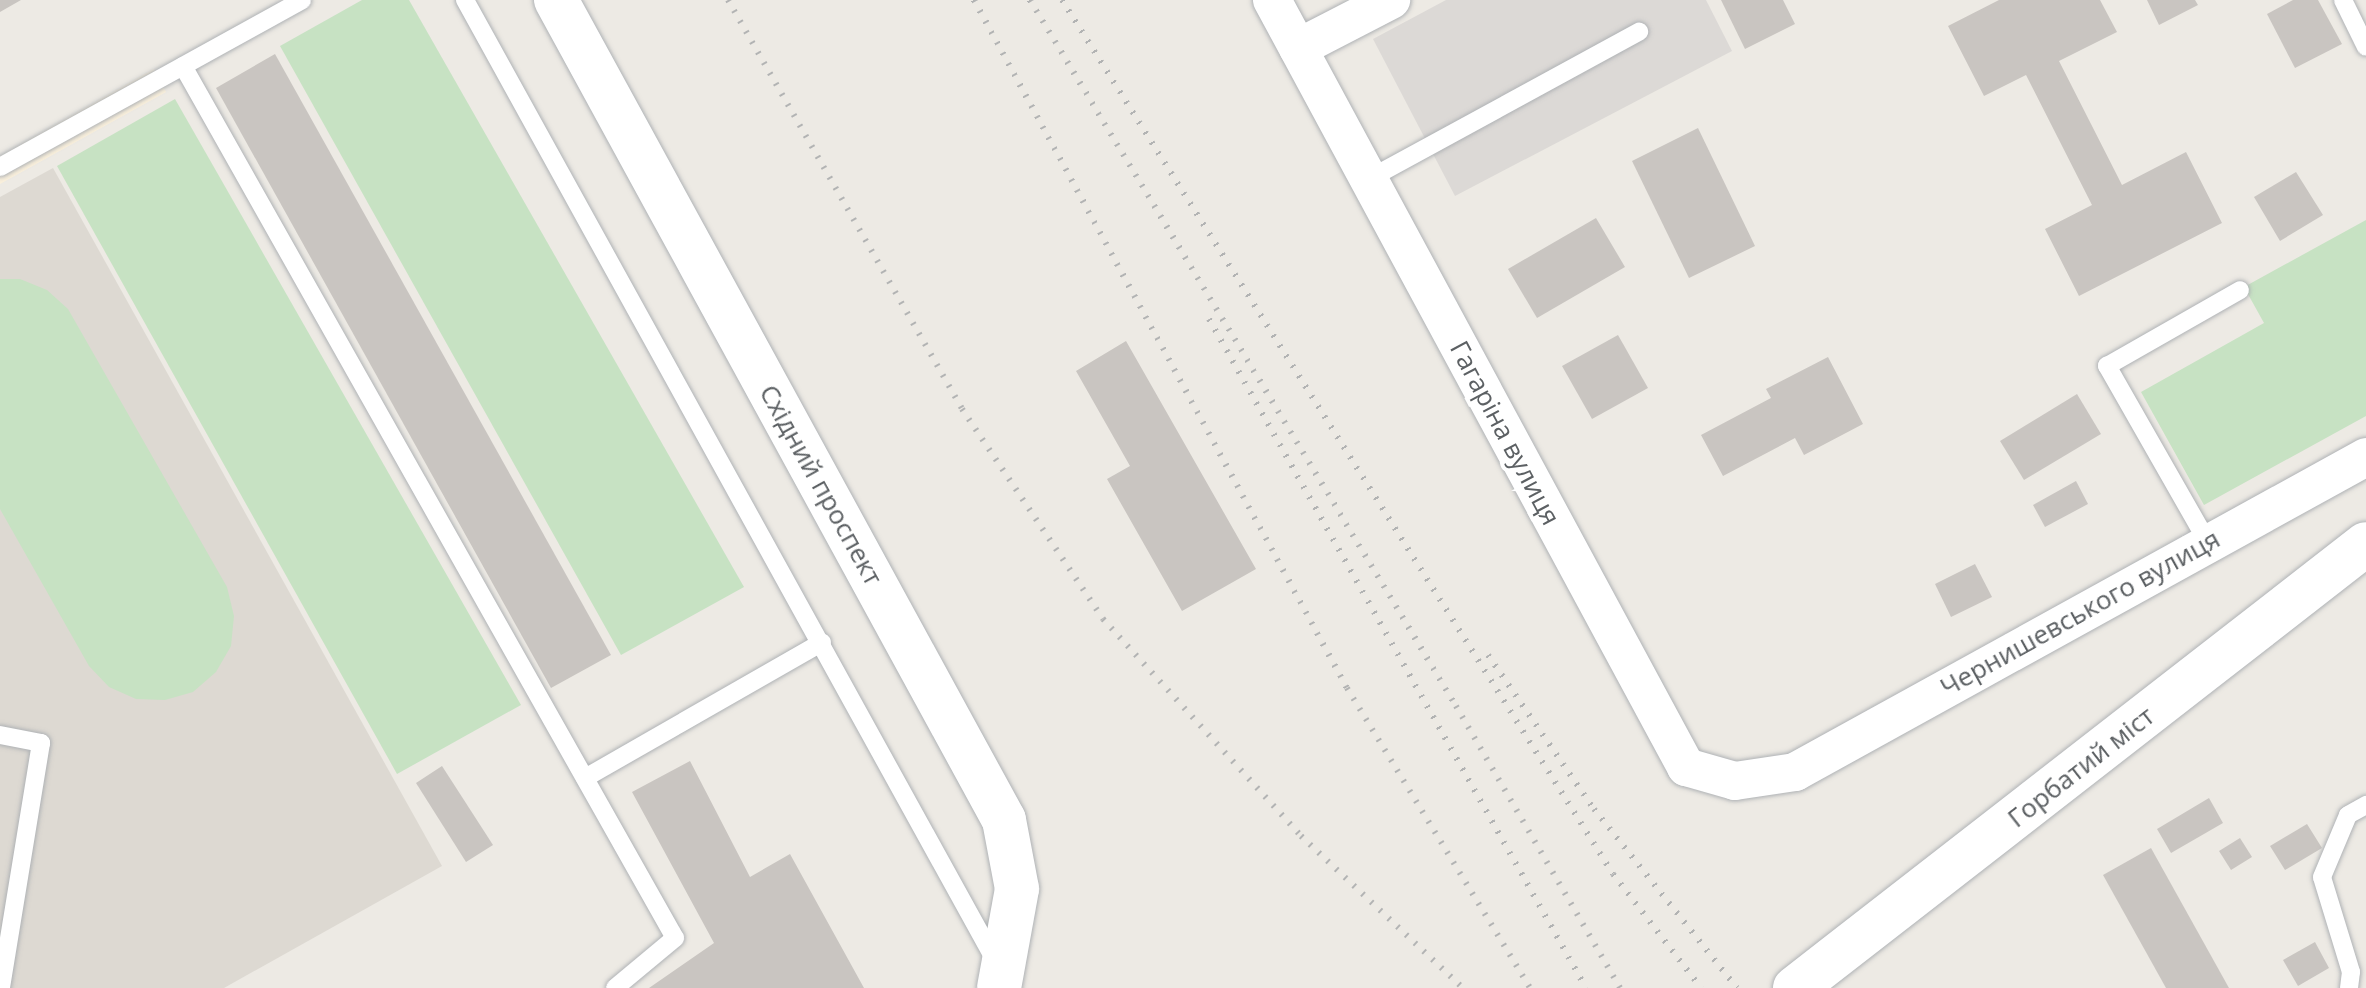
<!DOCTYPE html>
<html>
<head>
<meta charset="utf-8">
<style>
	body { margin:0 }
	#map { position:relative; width:2366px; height:988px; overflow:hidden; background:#edeae4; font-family:"Open Sans",sans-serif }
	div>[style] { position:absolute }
	.commercial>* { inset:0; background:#faf0dc }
	.industrial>* { inset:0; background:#dcd9d6 }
	.education>* { inset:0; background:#ddd9d2 }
	.green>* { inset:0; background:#c7e2c3 }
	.building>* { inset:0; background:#c9c5c1 }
	.roads { filter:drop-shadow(0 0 2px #afb2b5) drop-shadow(0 0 2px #afb2b5) }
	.lane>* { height:18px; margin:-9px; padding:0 9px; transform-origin:9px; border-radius:9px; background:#fff }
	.street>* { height:38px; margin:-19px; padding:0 19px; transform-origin:19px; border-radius:19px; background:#fff }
	.secondary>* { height:44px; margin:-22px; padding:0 22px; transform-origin:22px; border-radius:22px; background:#fff }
	.rail>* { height:6px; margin-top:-3px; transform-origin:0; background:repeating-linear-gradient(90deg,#b2b3b3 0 2px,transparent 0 12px) }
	span { translate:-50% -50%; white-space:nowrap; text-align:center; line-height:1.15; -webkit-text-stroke:8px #fff; paint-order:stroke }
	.street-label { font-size:26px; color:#5c6063 }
</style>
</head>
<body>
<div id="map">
	<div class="commercial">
		<div style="clip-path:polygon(154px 69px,166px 92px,0 184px,0 156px)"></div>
	</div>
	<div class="industrial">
		<div style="clip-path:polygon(1446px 0,1706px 0,1732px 51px,1455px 196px,1373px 39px)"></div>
	</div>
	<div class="education">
		<div style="clip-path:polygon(53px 168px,442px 866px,224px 988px,0 988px,0 197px)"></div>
	</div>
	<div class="green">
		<div style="clip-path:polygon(362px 0,409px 0,744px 587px,621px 655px,280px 46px)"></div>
		<div style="clip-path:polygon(175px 99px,521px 705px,397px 774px,57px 166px)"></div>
		<div style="clip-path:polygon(2366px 220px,2366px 416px,2204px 505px,2141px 392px,2264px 323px,2244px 287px)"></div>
		<div style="clip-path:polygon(0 279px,20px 279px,47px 290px,68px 309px,227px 587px,234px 616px,231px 646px,216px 672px,193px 692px,165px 700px,136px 699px,109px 687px,89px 666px,0 509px)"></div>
	</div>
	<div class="building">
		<div style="clip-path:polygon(0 0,21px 0,0 12px)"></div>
		<div style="clip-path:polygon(1721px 0,1783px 0,1795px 24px,1745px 49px)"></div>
		<div style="clip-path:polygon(1999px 0,2100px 0,2117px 32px,2059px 61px,2122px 185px,2186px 152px,2222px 223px,2079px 296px,2045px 229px,2092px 205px,2026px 75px,1984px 96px,1948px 26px)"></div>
		<div style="clip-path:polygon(2147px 0,2195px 0,2198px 5px,2159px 25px)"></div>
		<div style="clip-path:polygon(2293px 0,2318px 0,2342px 44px,2295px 68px,2267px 14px)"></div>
		<div style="clip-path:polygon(275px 54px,611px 655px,551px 688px,216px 88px)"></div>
		<div style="clip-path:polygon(1698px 128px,1755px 246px,1689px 278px,1632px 161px)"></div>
		<div style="clip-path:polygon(2296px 172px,2323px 215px,2280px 241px,2254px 197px)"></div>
		<div style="clip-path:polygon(1596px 218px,1625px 267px,1537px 318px,1508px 269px)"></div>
		<div style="clip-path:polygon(1618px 335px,1648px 388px,1592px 419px,1562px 366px)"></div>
		<div style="clip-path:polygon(1126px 341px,1256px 569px,1182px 611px,1107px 479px,1130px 466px,1076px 371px)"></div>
		<div style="clip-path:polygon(1828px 357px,1863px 424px,1804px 455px,1795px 438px,1723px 476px,1701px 435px,1771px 398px,1766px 389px)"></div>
		<div style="clip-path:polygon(2077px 394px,2101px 434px,2024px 480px,2000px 441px)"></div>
		<div style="clip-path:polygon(2076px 481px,2088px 504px,2045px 527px,2033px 505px)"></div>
		<div style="clip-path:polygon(1975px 564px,1992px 597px,1951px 617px,1935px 584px)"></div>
		<div style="clip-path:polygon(690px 761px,750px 877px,790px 854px,864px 988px,649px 988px,714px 943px,632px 792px)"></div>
		<div style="clip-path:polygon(442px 766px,493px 845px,466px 862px,416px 783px)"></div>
		<div style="clip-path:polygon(2209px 798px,2223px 823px,2171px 853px,2157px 829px)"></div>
		<div style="clip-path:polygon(2307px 824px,2322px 848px,2285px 870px,2270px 846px)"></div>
		<div style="clip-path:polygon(2240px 838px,2252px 857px,2231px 870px,2219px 851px)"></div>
		<div style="clip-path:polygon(2151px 848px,2229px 988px,2166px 988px,2103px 875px)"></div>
		<div style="clip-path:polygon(2315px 942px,2329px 968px,2298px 986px,2283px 960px)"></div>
	</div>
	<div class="roads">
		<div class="lane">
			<div style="left:465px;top:0;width:1097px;rotate:61.1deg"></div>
			<div style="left:2343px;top:0;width:52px;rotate:63.9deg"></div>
			<div style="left:183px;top:66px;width:1001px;rotate:60.57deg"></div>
			<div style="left:675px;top:938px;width:78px;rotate:140.2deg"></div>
			<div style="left:0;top:167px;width:345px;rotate:-28.9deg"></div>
			<div style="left:1367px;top:180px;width:310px;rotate:-28.6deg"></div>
			<div style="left:2207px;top:541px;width:202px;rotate:-119.7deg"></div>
			<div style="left:2107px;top:366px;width:153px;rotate:-29.7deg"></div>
			<div style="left:0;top:735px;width:42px;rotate:11deg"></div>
			<div style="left:41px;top:743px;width:248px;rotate:99.3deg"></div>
			<div style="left:585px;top:778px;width:273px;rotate:-29.8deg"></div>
			<div style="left:2349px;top:988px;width:16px;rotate:-83deg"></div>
			<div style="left:2351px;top:972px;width:99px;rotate:-107deg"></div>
			<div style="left:2322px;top:877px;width:67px;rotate:-67.2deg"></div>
			<div style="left:2348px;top:815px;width:21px;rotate:-29deg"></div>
		</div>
		<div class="street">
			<div style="left:1272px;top:0;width:872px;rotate:61.64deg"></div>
			<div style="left:1686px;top:767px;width:51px;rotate:15.9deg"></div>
			<div style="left:1735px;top:781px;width:61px;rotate:-8.5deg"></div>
			<div style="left:1795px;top:772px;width:652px;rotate:-28.88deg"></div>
			<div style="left:1298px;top:48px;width:105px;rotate:-27.3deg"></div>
		</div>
		<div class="secondary">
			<div style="left:556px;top:0;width:934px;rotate:61.35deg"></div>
			<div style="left:1004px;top:820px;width:70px;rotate:79.3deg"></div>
			<div style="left:1017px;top:889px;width:101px;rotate:100.3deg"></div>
			<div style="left:1795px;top:988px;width:723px;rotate:-37.87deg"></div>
		</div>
	</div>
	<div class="rail">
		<div style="left:728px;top:0;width:471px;rotate:60.2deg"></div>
		<div style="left:962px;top:409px;width:253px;rotate:56.1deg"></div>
		<div style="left:1103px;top:619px;width:294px;rotate:47.6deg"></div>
		<div style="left:1301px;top:836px;width:222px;rotate:43.2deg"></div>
		<div style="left:974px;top:0;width:783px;rotate:61.54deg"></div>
		<div style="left:1347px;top:688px;width:351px;rotate:58.6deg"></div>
		<div style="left:1030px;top:0;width:825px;rotate:58.89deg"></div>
		<div style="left:1456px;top:706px;width:326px;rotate:59.8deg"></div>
		<div style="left:1062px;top:0;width:1033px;rotate:57.77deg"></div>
		<div style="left:1613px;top:874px;width:144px;rotate:52.3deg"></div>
		<div style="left:1209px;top:319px;width:768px;rotate:60.6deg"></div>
		<div style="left:1488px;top:655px;width:187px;rotate:55.5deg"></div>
		<div style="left:1594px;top:809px;width:229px;rotate:51.4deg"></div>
	</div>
	<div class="street-label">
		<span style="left:1505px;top:433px;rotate:62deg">Гагаріна вулиця</span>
		<span style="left:821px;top:485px;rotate:61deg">Східний проспект</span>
		<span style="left:2080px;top:613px;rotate:-29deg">Чернишевського вулиця</span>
		<span style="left:2081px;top:767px;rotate:-38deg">Горбатий міст</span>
	</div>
</div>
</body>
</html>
